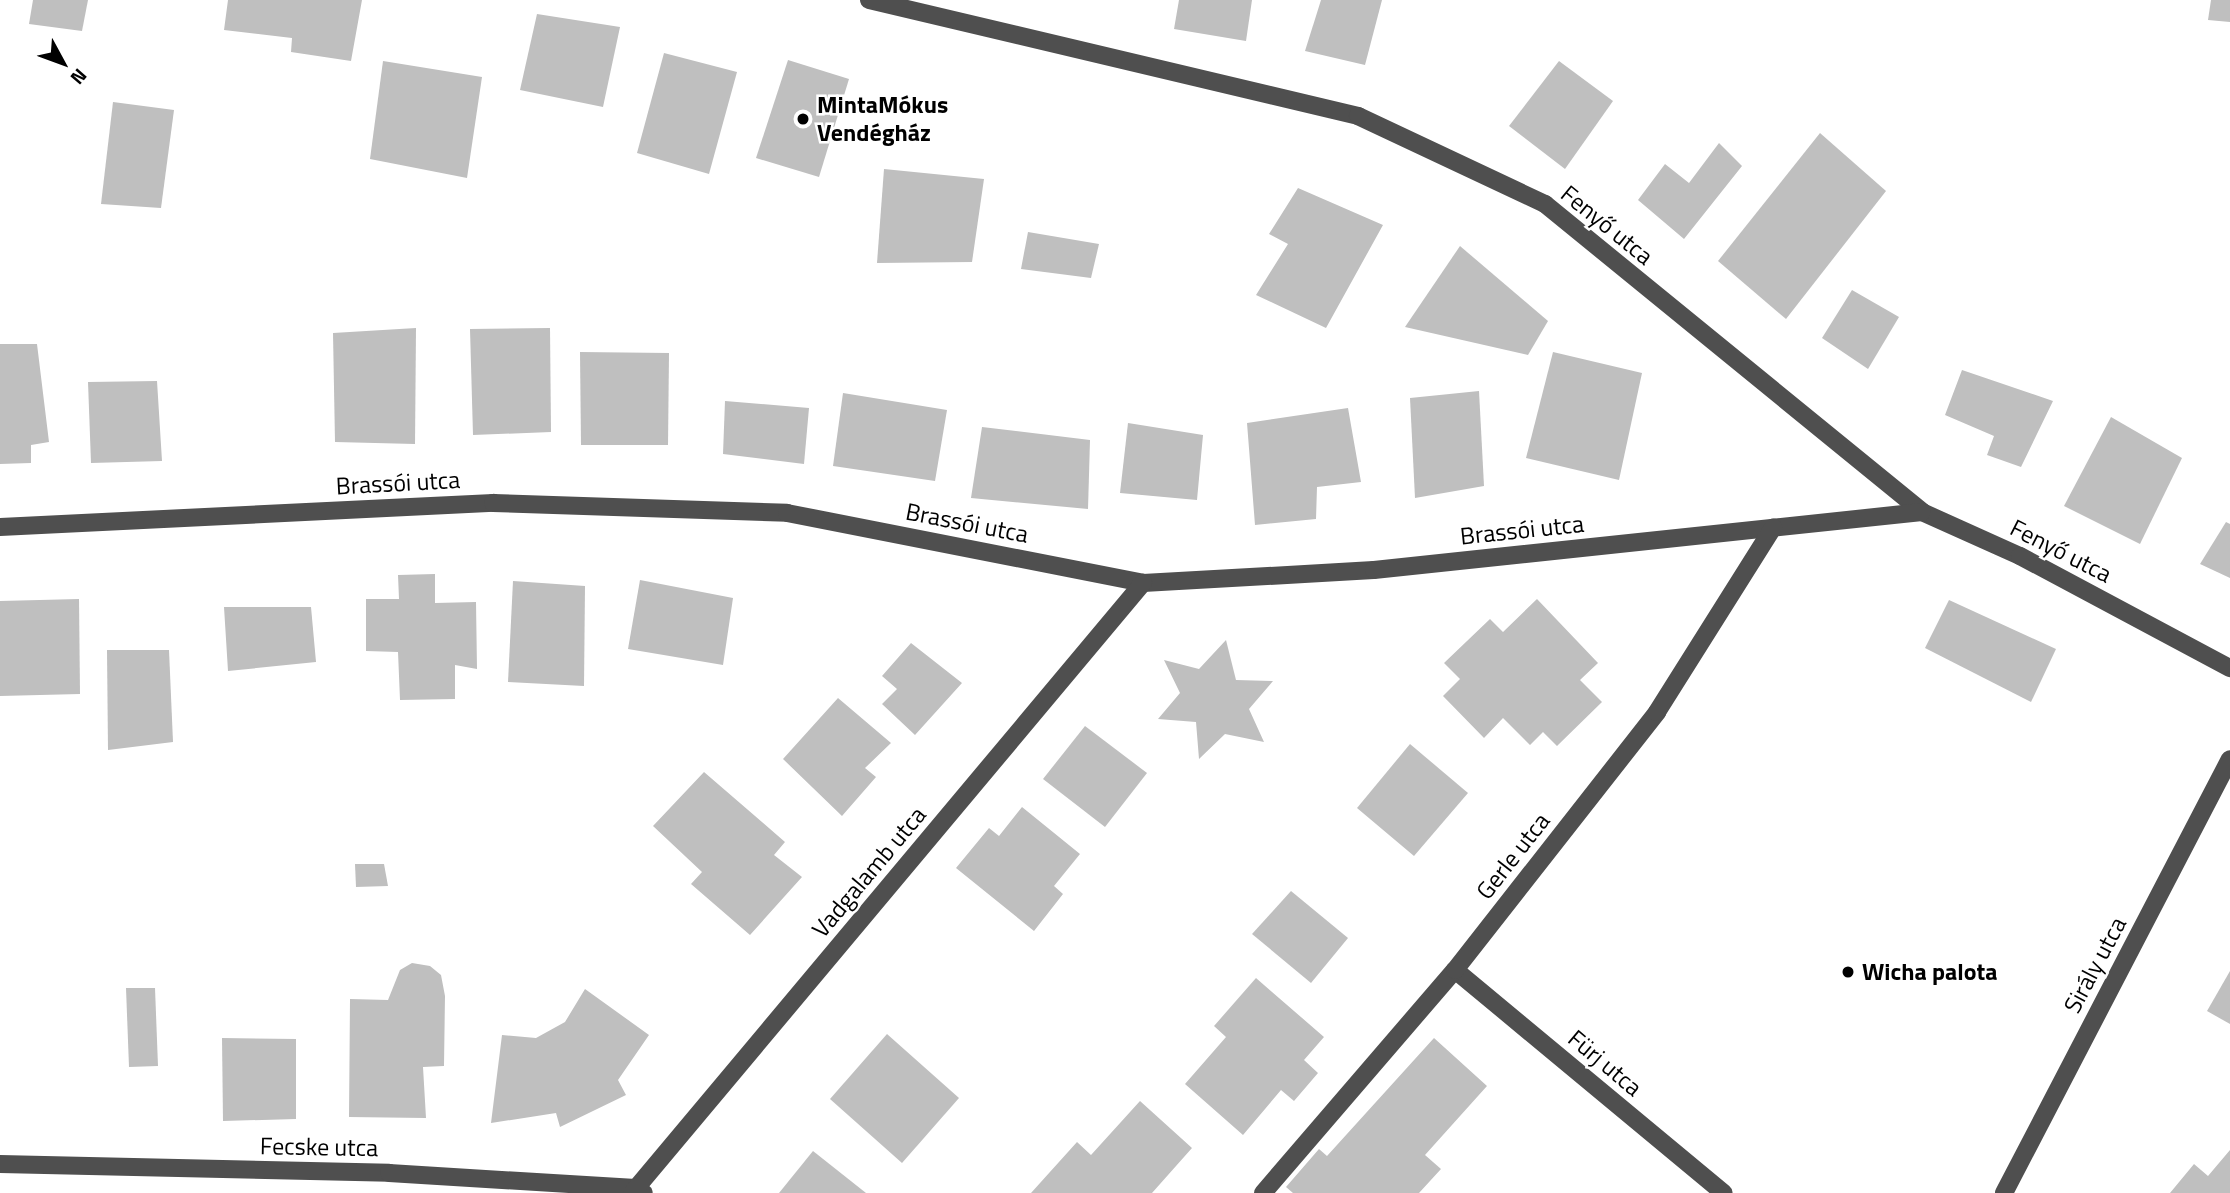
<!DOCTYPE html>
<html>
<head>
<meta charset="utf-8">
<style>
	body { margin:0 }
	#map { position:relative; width:2230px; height:1193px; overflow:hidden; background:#fff; font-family:"Titillium Web",sans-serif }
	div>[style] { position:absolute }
	.building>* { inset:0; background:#bfbfbf }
	.minor>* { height:18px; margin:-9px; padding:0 9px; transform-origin:9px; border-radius:9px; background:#4f4f4f }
	.dots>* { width:19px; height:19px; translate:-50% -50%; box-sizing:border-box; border:4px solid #fff; border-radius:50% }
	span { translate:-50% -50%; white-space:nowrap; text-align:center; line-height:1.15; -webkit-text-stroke:5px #fff; paint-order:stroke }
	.poi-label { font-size:24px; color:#000; font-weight:700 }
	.left { translate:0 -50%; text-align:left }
	.street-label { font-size:24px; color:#000 }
	.north { position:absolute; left:28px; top:28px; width:70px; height:70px; -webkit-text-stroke:5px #fff; paint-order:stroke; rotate:131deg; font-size:19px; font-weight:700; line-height:28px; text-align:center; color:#000 }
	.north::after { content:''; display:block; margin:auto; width:24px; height:32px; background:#000; clip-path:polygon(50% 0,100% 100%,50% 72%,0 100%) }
</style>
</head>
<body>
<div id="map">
	<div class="building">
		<div style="clip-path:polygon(33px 0,88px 0,82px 31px,29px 24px)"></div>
		<div style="clip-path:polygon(228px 0,362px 0,351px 61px,291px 52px,292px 38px,224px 30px)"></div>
		<div style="clip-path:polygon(1179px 0,1252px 0,1246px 41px,1174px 29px)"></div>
		<div style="clip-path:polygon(1321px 0,1382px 0,1365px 65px,1305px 51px)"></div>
		<div style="clip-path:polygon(2211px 0,2230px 0,2230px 22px,2208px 20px)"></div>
		<div style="clip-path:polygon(537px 14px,620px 27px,603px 107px,520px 90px)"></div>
		<div style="clip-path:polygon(664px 53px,737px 72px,709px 174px,637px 153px)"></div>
		<div style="clip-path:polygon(788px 60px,849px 79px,819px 177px,756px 158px)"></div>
		<div style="clip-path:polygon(383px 61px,482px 77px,467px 178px,370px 159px)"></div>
		<div style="clip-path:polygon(1559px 61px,1613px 101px,1565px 169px,1509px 126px)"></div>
		<div style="clip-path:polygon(113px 102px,174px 110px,161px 208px,101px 204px)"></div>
		<div style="clip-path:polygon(1820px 133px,1886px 191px,1786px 319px,1718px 261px)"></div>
		<div style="clip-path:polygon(1719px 143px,1742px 166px,1684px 239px,1638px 200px,1665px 164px,1689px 183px)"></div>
		<div style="clip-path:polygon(884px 169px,984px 179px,972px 262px,877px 263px)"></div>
		<div style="clip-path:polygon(1298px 188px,1383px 225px,1326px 328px,1256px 295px,1288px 244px,1269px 234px)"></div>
		<div style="clip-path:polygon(1028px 232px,1099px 244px,1091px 278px,1021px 269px)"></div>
		<div style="clip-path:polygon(1460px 246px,1548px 321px,1528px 355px,1405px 327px)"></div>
		<div style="clip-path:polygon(1852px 290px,1899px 317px,1868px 369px,1822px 338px)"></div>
		<div style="clip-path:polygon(416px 328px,415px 444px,335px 442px,333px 333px)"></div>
		<div style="clip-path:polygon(550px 328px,551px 432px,473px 435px,470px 329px)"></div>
		<div style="clip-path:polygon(0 344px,37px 344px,49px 442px,31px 445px,31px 463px,0 464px)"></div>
		<div style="clip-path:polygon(580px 352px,669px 353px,668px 445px,581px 445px)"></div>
		<div style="clip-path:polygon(1553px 352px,1642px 373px,1619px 480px,1526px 458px)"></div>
		<div style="clip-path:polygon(1962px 370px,2053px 401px,2021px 467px,1987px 455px,1994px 436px,1945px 415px)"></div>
		<div style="clip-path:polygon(157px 381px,162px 461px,91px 463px,88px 382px)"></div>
		<div style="clip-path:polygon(1479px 391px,1484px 486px,1415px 498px,1410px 398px)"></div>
		<div style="clip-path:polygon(843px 393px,947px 410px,935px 481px,833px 466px)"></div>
		<div style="clip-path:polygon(725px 401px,809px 408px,804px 464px,723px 454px)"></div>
		<div style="clip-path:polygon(1348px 408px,1361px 482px,1317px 487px,1316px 519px,1255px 525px,1247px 423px)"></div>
		<div style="clip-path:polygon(2111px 417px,2182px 458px,2140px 544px,2064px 506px)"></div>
		<div style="clip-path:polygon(1128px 423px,1203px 435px,1197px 500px,1120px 493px)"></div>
		<div style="clip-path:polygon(982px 427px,1090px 440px,1088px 509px,971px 498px)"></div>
		<div style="clip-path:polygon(2226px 522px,2230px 524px,2230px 578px,2200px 564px)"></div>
		<div style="clip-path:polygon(435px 574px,435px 603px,476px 602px,477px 669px,455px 665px,455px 699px,400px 700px,398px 652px,366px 651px,366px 599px,399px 599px,398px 575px)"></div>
		<div style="clip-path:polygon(640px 580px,733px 598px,723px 665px,628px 649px)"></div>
		<div style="clip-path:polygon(513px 581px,585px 586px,584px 686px,508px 682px)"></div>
		<div style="clip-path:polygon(79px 599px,80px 694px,0 696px,0 601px)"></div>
		<div style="clip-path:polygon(1537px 599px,1598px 663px,1580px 680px,1602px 702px,1557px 746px,1543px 732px,1530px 745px,1503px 718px,1484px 738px,1443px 696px,1460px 679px,1444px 663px,1490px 619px,1503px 632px)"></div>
		<div style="clip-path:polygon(1949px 600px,2056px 649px,2031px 702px,1925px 648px)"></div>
		<div style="clip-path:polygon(224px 607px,311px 607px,316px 662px,228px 671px)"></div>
		<div style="clip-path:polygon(1226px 640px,1236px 680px,1273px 681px,1249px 709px,1264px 742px,1225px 734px,1199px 759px,1196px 722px,1158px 719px,1180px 693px,1164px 660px,1199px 669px)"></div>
		<div style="clip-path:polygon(911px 643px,962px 683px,915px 735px,882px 704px,897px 689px,882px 676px)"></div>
		<div style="clip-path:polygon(107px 650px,169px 650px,173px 742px,108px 750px)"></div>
		<div style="clip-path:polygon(838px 698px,891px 743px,865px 768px,876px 777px,842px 816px,783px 759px)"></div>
		<div style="clip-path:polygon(1085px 726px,1147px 773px,1105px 827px,1043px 779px)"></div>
		<div style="clip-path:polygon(1410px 744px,1468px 793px,1414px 856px,1357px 808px)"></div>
		<div style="clip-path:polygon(704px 772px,785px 842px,774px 855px,802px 877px,750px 935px,691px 884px,702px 872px,653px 826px)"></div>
		<div style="clip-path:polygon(1022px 807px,1080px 854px,1054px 886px,1063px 894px,1034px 931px,956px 868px,989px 828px,999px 836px)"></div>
		<div style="clip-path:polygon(355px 864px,384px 864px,388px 886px,356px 887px)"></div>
		<div style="clip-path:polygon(1291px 891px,1348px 938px,1311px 983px,1252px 934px)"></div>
		<div style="clip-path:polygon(412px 963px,430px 966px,441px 975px,445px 996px,444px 1066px,423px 1067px,426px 1118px,349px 1117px,350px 999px,388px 1000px,400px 970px)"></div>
		<div style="clip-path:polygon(2230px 971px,2230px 1024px,2207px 1011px)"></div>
		<div style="clip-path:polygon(1256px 978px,1324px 1037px,1304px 1060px,1318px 1073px,1294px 1101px,1281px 1090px,1243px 1135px,1185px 1084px,1226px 1037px,1214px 1026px)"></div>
		<div style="clip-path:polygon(126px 988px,155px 988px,158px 1066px,129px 1067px)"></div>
		<div style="clip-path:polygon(585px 989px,649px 1035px,618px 1080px,626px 1095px,560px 1127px,556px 1113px,491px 1123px,502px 1035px,536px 1038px,565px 1022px)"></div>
		<div style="clip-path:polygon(887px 1034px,959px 1098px,902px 1163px,830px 1099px)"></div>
		<div style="clip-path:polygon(222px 1038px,296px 1039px,296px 1119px,223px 1121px)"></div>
		<div style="clip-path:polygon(1434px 1038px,1487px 1086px,1425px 1155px,1441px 1169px,1419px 1193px,1293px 1193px,1286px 1187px,1319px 1149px,1327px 1156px)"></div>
		<div style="clip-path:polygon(1140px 1101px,1192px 1148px,1152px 1193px,1031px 1193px,1077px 1142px,1091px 1155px)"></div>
		<div style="clip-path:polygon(2230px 1150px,2230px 1193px,2170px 1193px,2194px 1164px,2208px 1176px)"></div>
		<div style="clip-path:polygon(813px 1151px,866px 1193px,779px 1193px)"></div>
	</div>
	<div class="minor">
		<div style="left:869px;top:0;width:503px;rotate:13.34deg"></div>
		<div style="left:1358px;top:116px;width:207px;rotate:25.2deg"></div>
		<div style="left:1545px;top:204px;width:487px;rotate:39.2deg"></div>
		<div style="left:1922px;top:512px;width:107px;rotate:24.2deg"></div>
		<div style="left:2020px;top:556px;width:238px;rotate:28.1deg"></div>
		<div style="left:0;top:527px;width:494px;rotate:-2.8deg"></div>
		<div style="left:493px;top:503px;width:294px;rotate:1.9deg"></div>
		<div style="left:787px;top:513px;width:363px;rotate:11.1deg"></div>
		<div style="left:1143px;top:583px;width:231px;rotate:-3.2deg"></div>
		<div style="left:1374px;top:570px;width:551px;rotate:-6.04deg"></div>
		<div style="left:1455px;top:970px;width:349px;rotate:39.7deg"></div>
		<div style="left:0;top:1164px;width:389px;rotate:1.3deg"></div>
		<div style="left:389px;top:1173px;width:247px;rotate:3.5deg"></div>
		<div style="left:636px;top:1188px;width:9px;rotate:32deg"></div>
		<div style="left:632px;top:1193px;width:796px;rotate:-50.05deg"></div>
		<div style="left:1263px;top:1193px;width:294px;rotate:-49.3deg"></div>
		<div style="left:1455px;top:970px;width:328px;rotate:-51.9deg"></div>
		<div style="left:1657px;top:712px;width:218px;rotate:-57.8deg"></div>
		<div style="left:2004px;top:1193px;width:489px;rotate:-62.5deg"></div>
	</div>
	<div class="dots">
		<div style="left:803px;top:119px;background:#000"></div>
		<div style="left:1848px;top:972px;background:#000"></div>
	</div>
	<div class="poi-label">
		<span class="left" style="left:817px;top:119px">MintaMókus<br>Vendégház</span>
		<span class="left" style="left:1862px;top:972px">Wicha palota</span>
	</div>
	<div class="street-label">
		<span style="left:1607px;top:225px;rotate:39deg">Fenyő utca</span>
		<span style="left:398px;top:483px;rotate:-3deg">Brassói utca</span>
		<span style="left:967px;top:523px;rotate:11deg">Brassói utca</span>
		<span style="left:1522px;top:530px;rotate:-6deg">Brassói utca</span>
		<span style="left:2061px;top:551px;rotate:27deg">Fenyő utca</span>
		<span style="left:1513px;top:856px;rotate:-52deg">Gerle utca</span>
		<span style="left:869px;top:872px;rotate:-50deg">Vadgalamb utca</span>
		<span style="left:2095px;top:965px;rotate:-62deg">Sirály utca</span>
		<span style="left:1605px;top:1063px;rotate:40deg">Fürj utca</span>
		<span style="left:319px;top:1147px;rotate:1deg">Fecske utca</span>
	</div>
	<div class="north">N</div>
</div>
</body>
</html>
